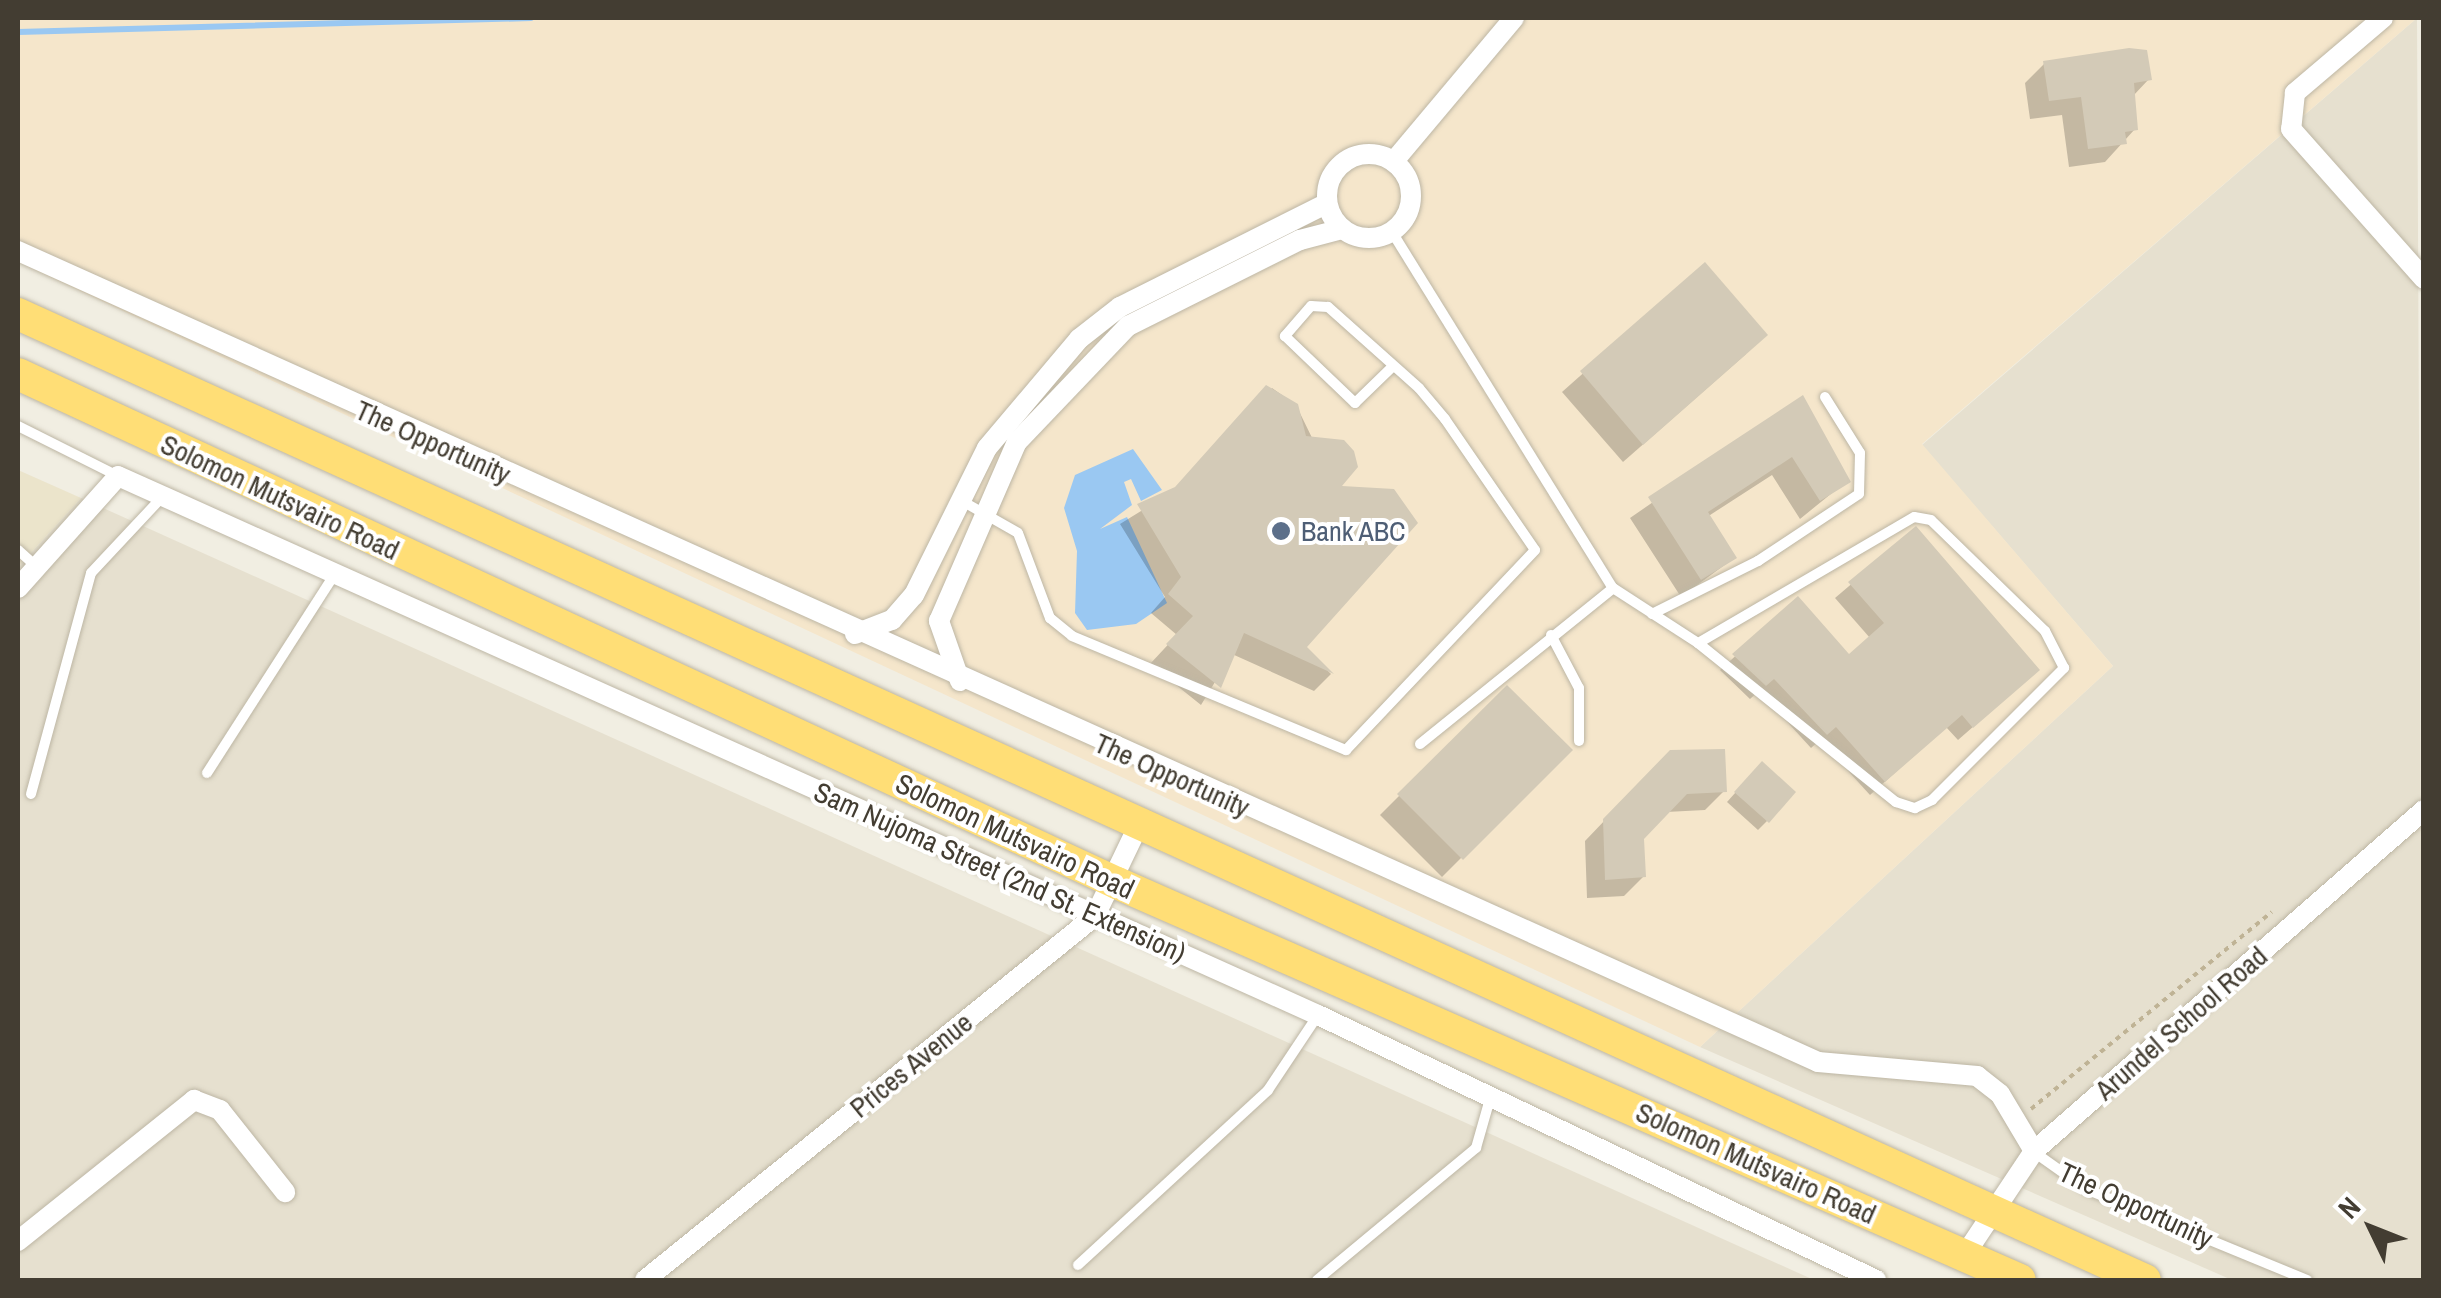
<!DOCTYPE html>
<html>
<head>
<meta charset="utf-8">
<style>
	body { margin:0 }
	#map { position:relative; width:2441px; height:1298px; overflow:hidden; background:#f1eee2; font-family:"Archivo Narrow",sans-serif }
	div>[style] { position:absolute }
	.residential>* { inset:0; background:#e6e0cf }
	.commercial>* { inset:0; background:#f5e6cb }
	.education>* { inset:0; background:#ebe4cb }
	.water>* { inset:0; background:#9ac8f2 }
	.shadow>* { inset:0; background:#0003 }
	.stream>* { height:6px; margin:-3px; padding:0 3px; transform-origin:3px; border-radius:3px; background:#9ac8f2 }
	.building>* { inset:0; background:#d3cab7 }
	.path>* { height:4px; margin-top:-2px; transform-origin:0; background:repeating-linear-gradient(90deg,#bfb395 0 5px,transparent 0 10px) }
	.roads { filter:drop-shadow(0 0 2px #bdb6a4) drop-shadow(0 0 2px #bdb6a4) }
	.service>* { height:10px; margin:-5px; padding:0 5px; transform-origin:5px; border-radius:5px; background:#fff }
	.minor>* { height:20px; margin:-10px; padding:0 10px; transform-origin:10px; border-radius:10px; background:#fff }
	.minor>.ring { margin:-10px; padding:0; box-sizing:content-box; background:none; border:20px solid #fff; border-radius:50% }
	.trunk>* { height:32px; margin:-16px; padding:0 16px; transform-origin:16px; border-radius:16px; background:#ffde76 }
	.dots>* { width:28px; height:28px; translate:-50% -50%; box-sizing:border-box; border:5px solid #fff; border-radius:50% }
	span { translate:-50% -50%; white-space:nowrap; text-align:center; line-height:1.15; -webkit-text-stroke:8px #fff; paint-order:stroke }
	.street-label { font-size:28px; color:#433d32 }
	.service-label { font-size:28px; color:#4e5e75 }
	.left { translate:0 -50%; text-align:left }
	.frame { position:absolute; inset:0; border:20px solid #433d32; pointer-events:none }
	.north { position:absolute; left:2321px; top:1178px; width:100px; height:100px; -webkit-text-stroke:8px #fff; paint-order:stroke; rotate:313deg; font-size:28px; font-weight:700; line-height:40px; text-align:center; color:#433d32 }
	.north::after { content:''; display:block; margin:auto; width:35px; height:45px; background:#433d32; clip-path:polygon(50% 0,100% 100%,50% 72%,0 100%) }
</style>
</head>
<body>
<div id="map">
	<div class="residential">
		<div style="clip-path:polygon(2417px 18px,2423px 1280px,2232px 1280px,1700px 1047px,2113px 666px,1922px 445px)"></div>
		<div style="clip-path:polygon(81px 498px,1814px 1280px,18px 1280px,18px 567px)"></div>
	</div>
	<div class="commercial">
		<div style="clip-path:polygon(18px 18px,2417px 18px,1922px 444px,2113px 666px,1700px 1047px,18px 262px)"></div>
	</div>
	<div class="education">
		<div style="clip-path:polygon(18px 470px,81px 498px,18px 567px)"></div>
	</div>
	<div class="water">
		<div style="clip-path:polygon(1133px 449px,1162px 490px,1141px 501px,1131px 479px,1124px 482px,1132px 505px,1100px 529px,1127px 517px,1167px 603px,1136px 624px,1087px 630px,1075px 613px,1077px 551px,1064px 508px,1075px 475px)"></div>
	</div>
	<div class="shadow">
		<div style="clip-path:polygon(2044px 64px,2149px 79px,2133px 96px,2135px 129px,2105px 162px,2069px 167px,2062px 115px,2030px 119px,2025px 83px)"></div>
		<div style="clip-path:polygon(1704px 266px,1746px 354px,1623px 462px,1562px 392px)"></div>
		<div style="clip-path:polygon(1272px 388px,1296px 405px,1337px 489px,1304px 647px,1331px 674px,1314px 691px,1232px 654px,1201px 705px,1150px 664px,1177px 635px,1151px 613px,1165px 597px,1120px 524px,1175px 490px)"></div>
		<div style="clip-path:polygon(1802px 399px,1848px 480px,1800px 519px,1772px 475px,1707px 517px,1734px 558px,1681px 597px,1630px 518px)"></div>
		<div style="clip-path:polygon(1915px 530px,2022px 684px,1958px 740px,1946px 727px,1870px 795px,1820px 740px,1811px 748px,1759px 691px,1750px 699px,1720px 670px,1798px 599px,1849px 657px,1870px 638px,1835px 598px)"></div>
		<div style="clip-path:polygon(1507px 688px,1569px 750px,1442px 877px,1380px 815px)"></div>
		<div style="clip-path:polygon(1651px 772px,1724px 791px,1705px 810px,1666px 812px,1641px 838px,1644px 876px,1624px 896px,1587px 898px,1585px 841px)"></div>
		<div style="clip-path:polygon(1753px 773px,1767px 821px,1758px 830px,1727px 802px)"></div>
	</div>
	<div class="stream">
		<div style="left:18px;top:32px;width:513px;rotate:-1.56deg"></div>
	</div>
	<div class="building">
		<div style="clip-path:polygon(2129px 48px,2147px 50px,2152px 80px,2134px 83px,2138px 130px,2125px 132px,2127px 144px,2088px 149px,2081px 97px,2049px 101px,2043px 61px)"></div>
		<div style="clip-path:polygon(1705px 262px,1768px 335px,1643px 445px,1580px 371px)"></div>
		<div style="clip-path:polygon(1266px 385px,1298px 404px,1306px 436px,1344px 440px,1354px 451px,1358px 467px,1342px 486px,1394px 489px,1418px 523px,1307px 647px,1334px 674px,1244px 633px,1221px 688px,1166px 644px,1193px 616px,1168px 594px,1181px 577px,1137px 504px,1175px 487px)"></div>
		<div style="clip-path:polygon(1803px 395px,1851px 482px,1820px 501px,1792px 457px,1708px 512px,1737px 558px,1701px 580px,1648px 497px)"></div>
		<div style="clip-path:polygon(1916px 526px,2040px 670px,1973px 728px,1962px 715px,1885px 782px,1836px 727px,1827px 735px,1774px 679px,1766px 686px,1732px 654px,1798px 596px,1849px 654px,1884px 623px,1848px 582px)"></div>
		<div style="clip-path:polygon(1507px 685px,1573px 750px,1463px 860px,1397px 794px)"></div>
		<div style="clip-path:polygon(1725px 749px,1727px 792px,1687px 794px,1644px 839px,1646px 877px,1605px 880px,1603px 819px,1670px 750px)"></div>
		<div style="clip-path:polygon(1762px 761px,1796px 792px,1769px 823px,1734px 792px)"></div>
	</div>
	<div class="path">
		<div style="left:2031px;top:1109px;width:311px;rotate:-39.3deg"></div>
	</div>
	<div class="roads">
		<div class="service">
			<div style="left:1392px;top:232px;width:419px;rotate:58.2deg"></div>
			<div style="left:1613px;top:588px;width:101px;rotate:32.9deg"></div>
			<div style="left:1698px;top:643px;width:254px;rotate:38.8deg"></div>
			<div style="left:1896px;top:802px;width:20px;rotate:18deg"></div>
			<div style="left:1915px;top:808px;width:19px;rotate:-25deg"></div>
			<div style="left:1932px;top:800px;width:187px;rotate:-45deg"></div>
			<div style="left:2064px;top:668px;width:42px;rotate:-117.2deg"></div>
			<div style="left:2045px;top:631px;width:159px;rotate:-135.8deg"></div>
			<div style="left:1931px;top:520px;width:17px;rotate:-170deg"></div>
			<div style="left:1914px;top:517px;width:250px;rotate:149.7deg"></div>
			<div style="left:18px;top:426px;width:112px;rotate:26.6deg"></div>
			<div style="left:962px;top:501px;width:64px;rotate:29.7deg"></div>
			<div style="left:1018px;top:533px;width:91px;rotate:69.4deg"></div>
			<div style="left:1050px;top:618px;width:28px;rotate:39deg"></div>
			<div style="left:1072px;top:636px;width:297px;rotate:22.6deg"></div>
			<div style="left:1346px;top:750px;width:275px;rotate:-46.6deg"></div>
			<div style="left:1535px;top:550px;width:159px;rotate:-124.5deg"></div>
			<div style="left:1445px;top:419px;width:40px;rotate:-130deg"></div>
			<div style="left:1419px;top:388px;width:122px;rotate:-138.3deg"></div>
			<div style="left:1328px;top:307px;width:17px;rotate:-177deg"></div>
			<div style="left:1311px;top:306px;width:40px;rotate:131deg"></div>
			<div style="left:1285px;top:336px;width:97px;rotate:43.7deg"></div>
			<div style="left:1355px;top:403px;width:53px;rotate:-44.2deg"></div>
			<div style="left:18px;top:550px;width:25px;rotate:42deg"></div>
			<div style="left:1652px;top:614px;width:119px;rotate:-26.6deg"></div>
			<div style="left:1758px;top:561px;width:121px;rotate:-33.6deg"></div>
			<div style="left:1859px;top:494px;width:41px;rotate:-88.6deg"></div>
			<div style="left:1860px;top:453px;width:66px;rotate:-122deg"></div>
			<div style="left:1551px;top:635px;width:60px;rotate:62.2deg"></div>
			<div style="left:1579px;top:688px;width:53px;rotate:90deg"></div>
			<div style="left:1420px;top:744px;width:248px;rotate:-38.9deg"></div>
			<div style="left:207px;top:773px;width:237px;rotate:-57.3deg"></div>
			<div style="left:31px;top:794px;width:229px;rotate:-74.8deg"></div>
			<div style="left:91px;top:573px;width:104px;rotate:-46.9deg"></div>
			<div style="left:2034px;top:1152px;width:64px;rotate:35.4deg"></div>
			<div style="left:2086px;top:1189px;width:239px;rotate:22.4deg"></div>
			<div style="left:1078px;top:1265px;width:258px;rotate:-42.6deg"></div>
			<div style="left:1268px;top:1090px;width:90px;rotate:-56.3deg"></div>
			<div style="left:1317px;top:1280px;width:207px;rotate:-39.7deg"></div>
			<div style="left:1476px;top:1148px;width:51px;rotate:-74.1deg"></div>
		</div>
		<div class="minor">
			<div style="left:2383px;top:18px;width:116px;rotate:139.6deg"></div>
			<div style="left:2295px;top:93px;width:36px;rotate:96deg"></div>
			<div style="left:2291px;top:129px;width:200px;rotate:48.4deg"></div>
			<div class="ring" style="left:1327px;top:154px;width:64px;height:64px"></div>
			<div style="left:1394px;top:161px;width:187px;rotate:-50deg"></div>
			<div style="left:18px;top:251px;width:1974px;rotate:24.25deg"></div>
			<div style="left:1818px;top:1062px;width:160px;rotate:5deg"></div>
			<div style="left:1977px;top:1076px;width:29px;rotate:38deg"></div>
			<div style="left:2000px;top:1094px;width:66px;rotate:59.2deg"></div>
			<div style="left:18px;top:588px;width:150px;rotate:-48.2deg"></div>
			<div style="left:118px;top:476px;width:1315px;rotate:24.19deg"></div>
			<div style="left:1318px;top:1015px;width:618px;rotate:25.4deg"></div>
			<div style="left:855px;top:634px;width:40px;rotate:-21deg"></div>
			<div style="left:892px;top:620px;width:33px;rotate:-49deg"></div>
			<div style="left:914px;top:595px;width:164px;rotate:-63.6deg"></div>
			<div style="left:987px;top:448px;width:143px;rotate:-49.8deg"></div>
			<div style="left:1079px;top:339px;width:52px;rotate:-38deg"></div>
			<div style="left:1120px;top:307px;width:230px;rotate:-26.6deg"></div>
			<div style="left:960px;top:681px;width:64px;rotate:-109.3deg"></div>
			<div style="left:939px;top:621px;width:195px;rotate:-66.5deg"></div>
			<div style="left:1017px;top:442px;width:161px;rotate:-46.3deg"></div>
			<div style="left:1128px;top:326px;width:192px;rotate:-26.6deg"></div>
			<div style="left:1300px;top:240px;width:43px;rotate:-14.7deg"></div>
			<div style="left:18px;top:1241px;width:226px;rotate:-38.7deg"></div>
			<div style="left:194px;top:1100px;width:28px;rotate:21deg"></div>
			<div style="left:220px;top:1110px;width:105px;rotate:51.6deg"></div>
			<div style="left:1964px;top:1256px;width:126px;rotate:-56.3deg"></div>
			<div style="left:2034px;top:1151px;width:518px;rotate:-41.17deg"></div>
			<div style="left:645px;top:1280px;width:579px;rotate:-38.97deg"></div>
			<div style="left:1095px;top:916px;width:104px;rotate:-64.4deg"></div>
		</div>
		<div class="trunk">
			<div style="left:18px;top:314px;width:2336px;rotate:24.43deg"></div>
			<div style="left:18px;top:374px;width:1211px;rotate:24.85deg"></div>
			<div style="left:1117px;top:883px;width:986px;rotate:23.73deg"></div>
		</div>
	</div>
	<div class="dots">
		<div style="left:1281px;top:531px;background:#5c6f8a"></div>
	</div>
	<div class="street-label">
		<span style="left:433px;top:442px;rotate:24deg">The Opportunity</span>
		<span style="left:280px;top:497px;rotate:25deg">Solomon Mutsvairo Road</span>
		<span style="left:1172px;top:775px;rotate:24deg">The Opportunity</span>
		<span style="left:1015px;top:836px;rotate:25deg">Solomon Mutsvairo Road</span>
		<span style="left:1000px;top:872px;rotate:24deg">Sam Nujoma Street (2nd St. Extension)</span>
		<span style="left:2181px;top:1023px;rotate:-41deg">Arundel School Road</span>
		<span style="left:911px;top:1065px;rotate:-39deg">Prices Avenue</span>
		<span style="left:1756px;top:1163px;rotate:24deg">Solomon Mutsvairo Road</span>
		<span style="left:2136px;top:1205px;rotate:25deg">The Opportunity</span>
	</div>
	<div class="service-label">
		<span class="left" style="left:1301px;top:531px">Bank ABC</span>
	</div>
	<div class="frame"></div>
	<div class="north">N</div>
</div>
</body>
</html>
